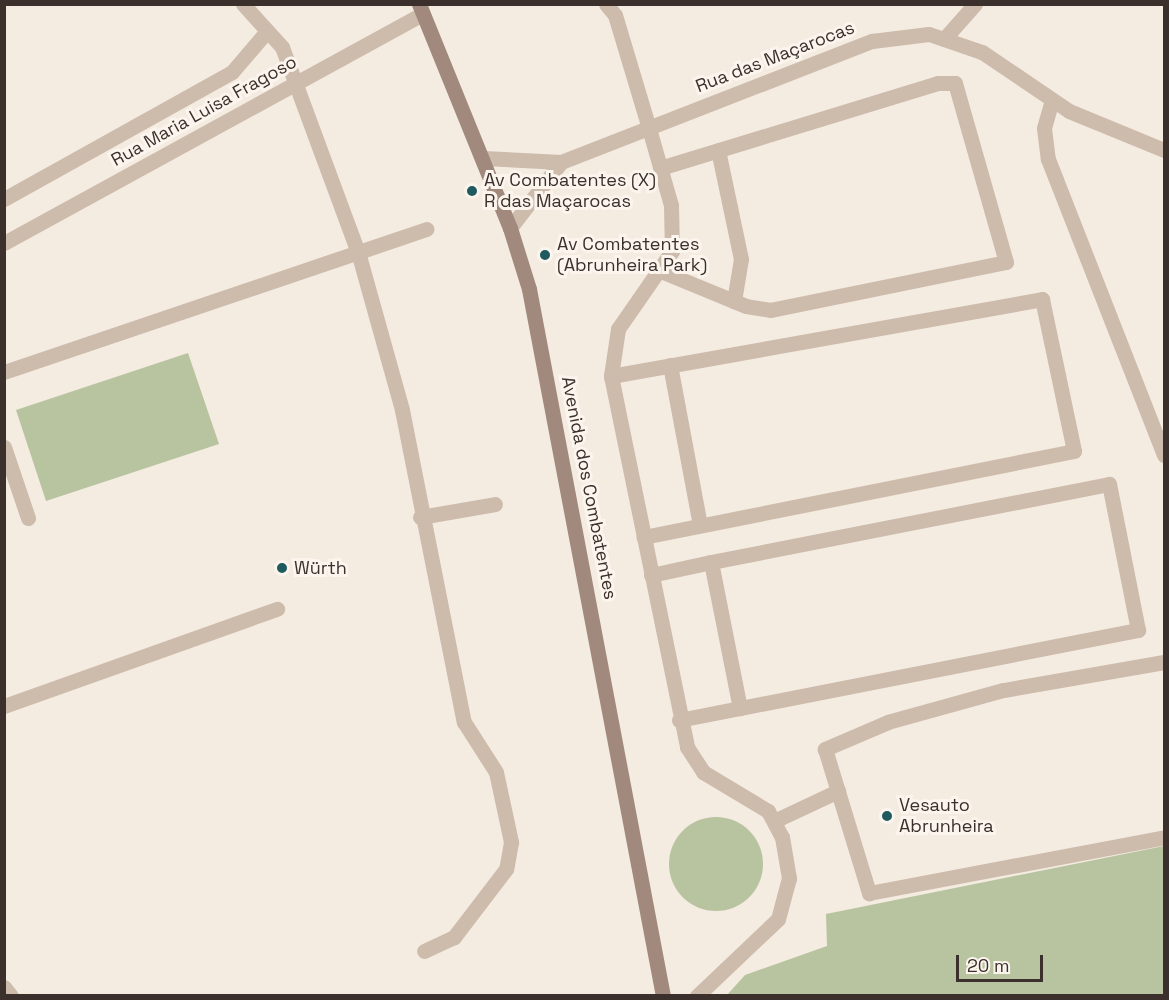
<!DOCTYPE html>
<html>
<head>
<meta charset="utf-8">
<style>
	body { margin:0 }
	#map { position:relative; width:1169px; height:1000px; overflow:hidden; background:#f4ebe1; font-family:"Space Grotesk",sans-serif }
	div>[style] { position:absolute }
	.green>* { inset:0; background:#b8c4a0 }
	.round { border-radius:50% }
	.lane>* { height:15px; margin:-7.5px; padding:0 7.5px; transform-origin:7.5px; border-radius:7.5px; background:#cdbbac }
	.street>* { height:15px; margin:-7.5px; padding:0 7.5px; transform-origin:7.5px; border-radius:7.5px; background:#cdbbac }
	.secondary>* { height:15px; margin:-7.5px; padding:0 7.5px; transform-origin:7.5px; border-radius:7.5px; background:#a18a7d }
	.dots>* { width:16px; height:16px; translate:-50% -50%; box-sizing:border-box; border:3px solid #fbf5ee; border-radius:50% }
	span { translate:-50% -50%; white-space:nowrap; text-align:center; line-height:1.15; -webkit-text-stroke:6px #fbf5ee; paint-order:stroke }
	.street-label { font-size:18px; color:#3b302b }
	.poi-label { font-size:18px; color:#3b302b }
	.left { translate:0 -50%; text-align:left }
	.frame { position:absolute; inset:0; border:6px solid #3b302b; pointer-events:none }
	.scale { position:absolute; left:956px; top:955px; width:87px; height:27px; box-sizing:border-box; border:3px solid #3b302b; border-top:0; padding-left:8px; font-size:18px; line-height:21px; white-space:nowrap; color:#3b302b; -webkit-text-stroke:4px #fbf5ee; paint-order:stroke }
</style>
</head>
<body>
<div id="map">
	<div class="green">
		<div style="clip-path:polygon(188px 353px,219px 444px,46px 501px,16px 410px)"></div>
		<div class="round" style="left:669px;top:817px;width:94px;height:94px"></div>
		<div style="clip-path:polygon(1164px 846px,1164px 995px,727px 995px,745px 975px,827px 946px,826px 914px)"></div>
	</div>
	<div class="lane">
		<div style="left:243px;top:4px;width:58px;rotate:47.8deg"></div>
		<div style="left:282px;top:47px;width:219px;rotate:69.7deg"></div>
		<div style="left:358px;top:252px;width:164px;rotate:74.4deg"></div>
		<div style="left:402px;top:410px;width:318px;rotate:78.8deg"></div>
		<div style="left:464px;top:722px;width:59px;rotate:57.4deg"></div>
		<div style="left:496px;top:772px;width:72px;rotate:77.9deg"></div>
		<div style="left:511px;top:842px;width:27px;rotate:100deg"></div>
		<div style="left:506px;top:869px;width:86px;rotate:127.4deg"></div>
		<div style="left:454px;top:937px;width:33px;rotate:155deg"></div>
		<div style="left:606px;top:4px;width:14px;rotate:51deg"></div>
		<div style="left:615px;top:15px;width:115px;rotate:73.3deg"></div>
		<div style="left:944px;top:39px;width:47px;rotate:-48.5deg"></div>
		<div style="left:1052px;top:100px;width:29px;rotate:106deg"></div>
		<div style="left:1044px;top:128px;width:31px;rotate:83deg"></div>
		<div style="left:1048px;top:159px;width:318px;rotate:68.6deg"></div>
		<div style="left:718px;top:150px;width:111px;rotate:78.1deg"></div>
		<div style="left:741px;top:259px;width:43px;rotate:99.5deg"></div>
		<div style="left:660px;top:168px;width:291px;rotate:-17deg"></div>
		<div style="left:938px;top:83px;width:17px"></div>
		<div style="left:955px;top:83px;width:186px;rotate:74.1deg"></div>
		<div style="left:1006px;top:262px;width:240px;rotate:168.5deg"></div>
		<div style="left:771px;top:310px;width:25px;rotate:-171deg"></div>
		<div style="left:746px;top:306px;width:90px;rotate:-157.7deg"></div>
		<div style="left:4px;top:199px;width:261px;rotate:-29.1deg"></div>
		<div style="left:232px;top:72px;width:54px;rotate:-49.5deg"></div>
		<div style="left:670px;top:365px;width:163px;rotate:79.4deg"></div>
		<div style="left:4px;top:372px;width:446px;rotate:-18.7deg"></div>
		<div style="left:611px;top:376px;width:438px;rotate:-10.1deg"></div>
		<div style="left:1042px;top:299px;width:155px;rotate:78.1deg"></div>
		<div style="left:1074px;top:451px;width:439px;rotate:168.7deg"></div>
		<div style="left:4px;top:447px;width:75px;rotate:71.3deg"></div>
		<div style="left:420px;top:517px;width:76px;rotate:-9.8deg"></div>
		<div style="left:651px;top:575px;width:61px;rotate:-12.2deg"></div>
		<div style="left:1164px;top:662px;width:163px;rotate:170.1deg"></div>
		<div style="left:1003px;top:690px;width:119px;rotate:164.5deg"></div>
		<div style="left:888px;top:722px;width:69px;rotate:156.8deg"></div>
		<div style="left:825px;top:749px;width:151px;rotate:73deg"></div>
		<div style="left:869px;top:893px;width:300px;rotate:-10.7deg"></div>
		<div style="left:4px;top:706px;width:290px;rotate:-19.6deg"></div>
		<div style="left:679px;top:720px;width:468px;rotate:-11.1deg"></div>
		<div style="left:1138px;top:630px;width:149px;rotate:-101.2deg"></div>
		<div style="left:1109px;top:484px;width:406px;rotate:168.9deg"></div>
		<div style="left:711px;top:562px;width:149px;rotate:78.8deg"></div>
		<div style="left:774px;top:821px;width:71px;rotate:-25.1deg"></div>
		<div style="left:4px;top:987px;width:11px;rotate:52deg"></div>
	</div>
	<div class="street">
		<div style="left:648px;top:125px;width:83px;rotate:74deg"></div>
		<div style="left:671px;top:205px;width:46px;rotate:88.8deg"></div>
		<div style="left:672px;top:251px;width:95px;rotate:124.7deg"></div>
		<div style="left:618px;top:329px;width:48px;rotate:98.5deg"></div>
		<div style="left:611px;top:376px;width:379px;rotate:78.4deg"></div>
		<div style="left:687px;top:747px;width:30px;rotate:57deg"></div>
		<div style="left:703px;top:772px;width:76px;rotate:31deg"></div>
		<div style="left:768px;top:811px;width:30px;rotate:62deg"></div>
		<div style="left:782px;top:837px;width:42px;rotate:80.3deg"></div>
		<div style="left:789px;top:878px;width:42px;rotate:105deg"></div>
		<div style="left:778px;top:919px;width:112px;rotate:136.5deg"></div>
		<div style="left:483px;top:158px;width:78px;rotate:2.9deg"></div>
		<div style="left:561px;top:162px;width:334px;rotate:-21.3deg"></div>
		<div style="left:872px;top:41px;width:57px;rotate:-7deg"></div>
		<div style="left:929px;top:34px;width:56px;rotate:18.8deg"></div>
		<div style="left:982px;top:52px;width:105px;rotate:34.1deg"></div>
		<div style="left:1069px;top:111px;width:103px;rotate:22.3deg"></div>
		<div style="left:510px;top:228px;width:83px;rotate:-52.3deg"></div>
		<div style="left:4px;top:243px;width:477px;rotate:-28.7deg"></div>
	</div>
	<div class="secondary">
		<div style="left:419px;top:4px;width:242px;rotate:67.9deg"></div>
		<div style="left:510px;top:228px;width:64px;rotate:72.7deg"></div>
		<div style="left:529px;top:289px;width:720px;rotate:79.27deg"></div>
	</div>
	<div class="dots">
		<div style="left:472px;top:191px;background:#1f5a5e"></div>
		<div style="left:545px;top:255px;background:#1f5a5e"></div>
		<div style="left:282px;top:568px;background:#1f5a5e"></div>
		<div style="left:887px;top:816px;background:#1f5a5e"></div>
	</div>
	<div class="street-label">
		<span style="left:775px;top:57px;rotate:-21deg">Rua das Maçarocas</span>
		<span style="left:204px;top:111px;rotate:-29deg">Rua Maria Luisa Fragoso</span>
		<span style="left:589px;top:488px;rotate:79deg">Avenida dos Combatentes</span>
	</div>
	<div class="poi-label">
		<span class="left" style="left:484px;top:191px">Av Combatentes (X)<br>R das Maçarocas</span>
		<span class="left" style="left:557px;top:255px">Av Combatentes<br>(Abrunheira Park)</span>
		<span class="left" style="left:294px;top:568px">Würth</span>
		<span class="left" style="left:899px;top:816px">Vesauto<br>Abrunheira</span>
	</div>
	<div class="frame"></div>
	<div class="scale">20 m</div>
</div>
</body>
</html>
